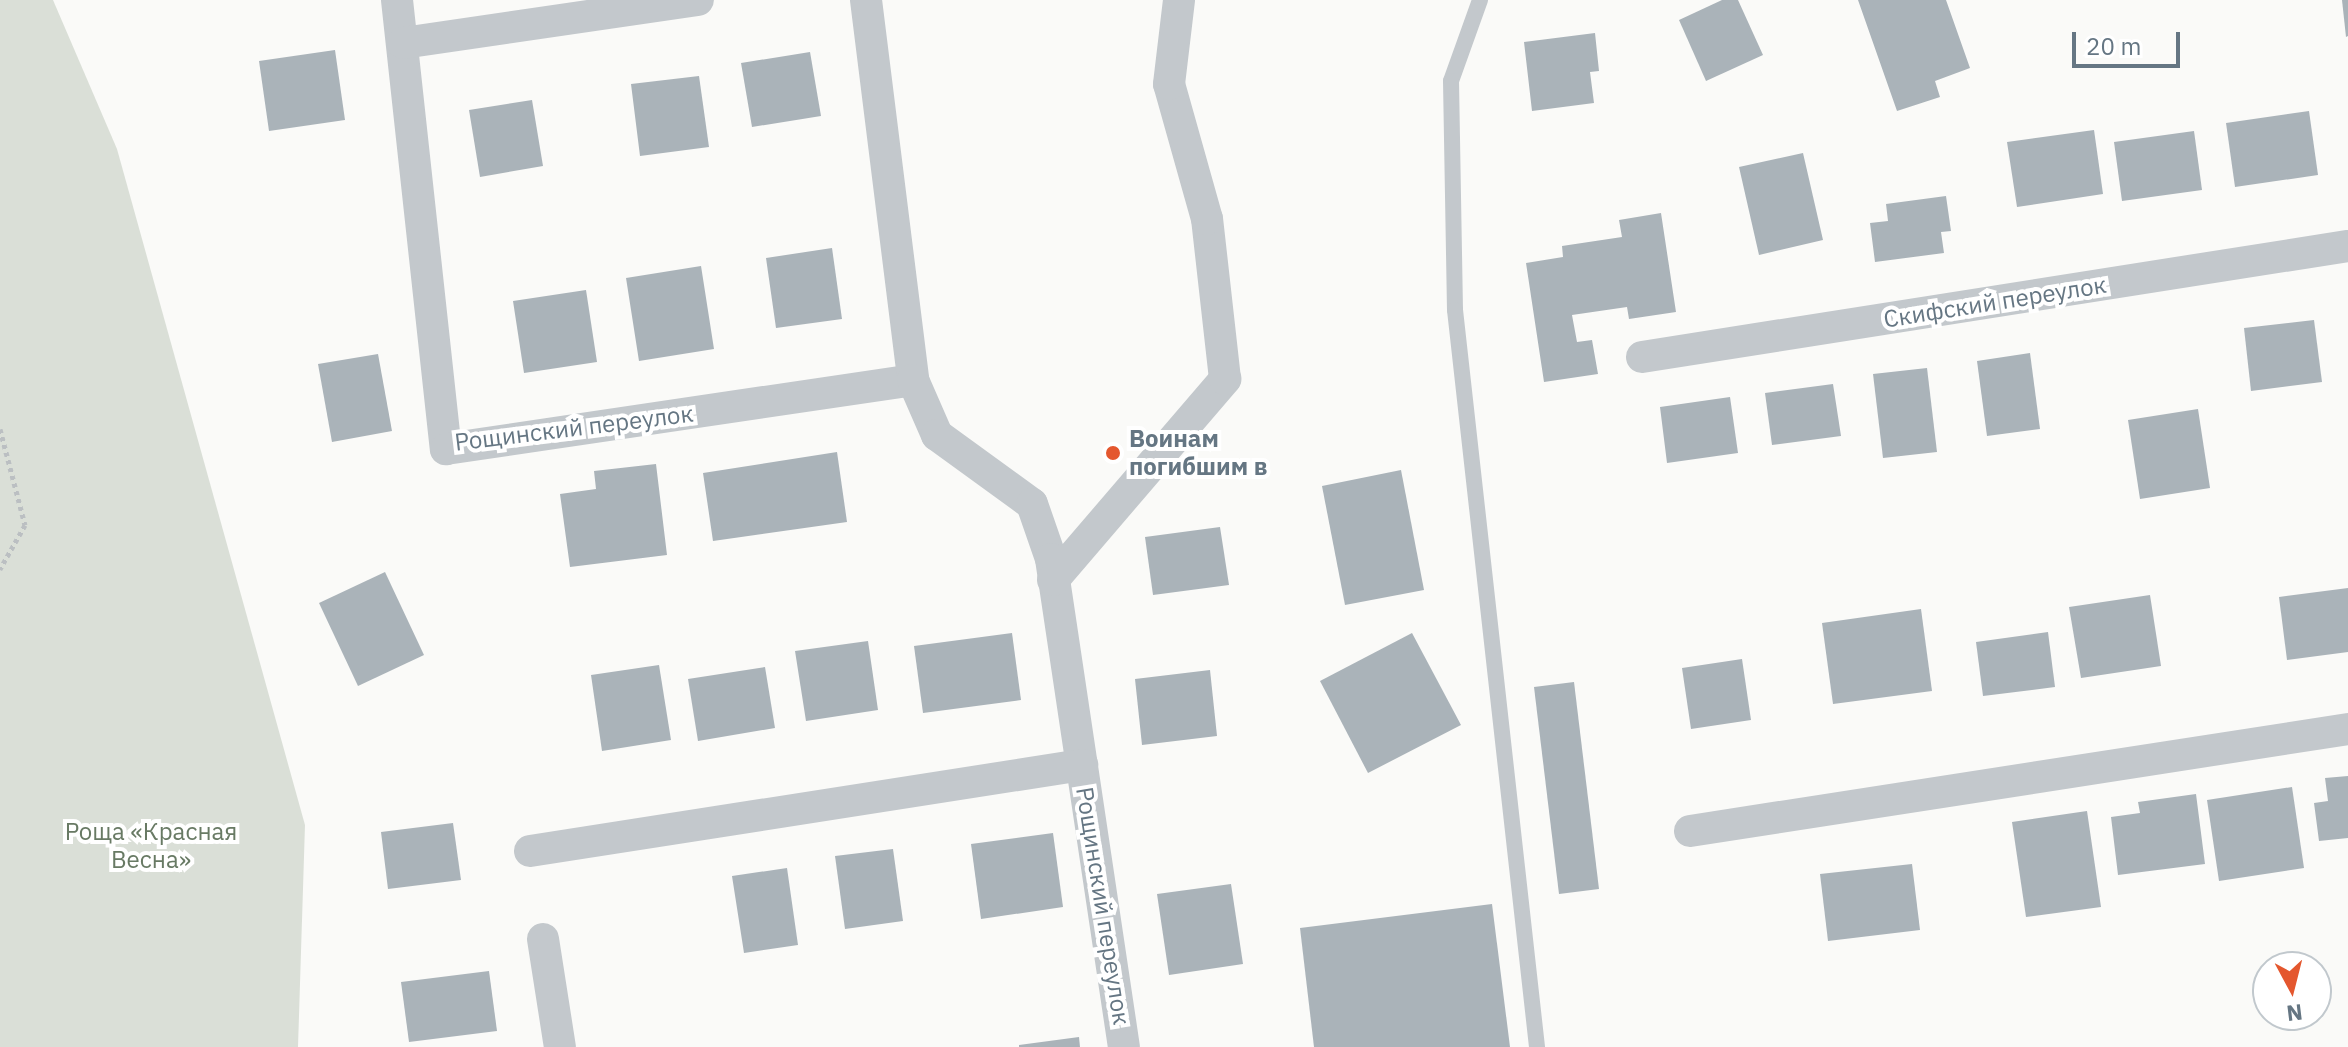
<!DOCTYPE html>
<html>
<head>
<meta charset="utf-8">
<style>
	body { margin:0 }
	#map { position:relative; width:2348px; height:1047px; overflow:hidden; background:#fafaf8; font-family:"IBM Plex Sans",sans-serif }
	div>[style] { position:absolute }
	.green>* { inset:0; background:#dadfd7 }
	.building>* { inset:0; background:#aab3b9 }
	.path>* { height:5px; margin-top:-2.5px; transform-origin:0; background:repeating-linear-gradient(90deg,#bbbfc2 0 4px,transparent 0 8px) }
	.service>* { height:16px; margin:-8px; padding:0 8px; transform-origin:8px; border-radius:8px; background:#c3c8cc }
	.minor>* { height:32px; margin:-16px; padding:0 16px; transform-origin:16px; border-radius:16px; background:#c3c8cc }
	.dots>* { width:22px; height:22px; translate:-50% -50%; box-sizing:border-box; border:4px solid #fff; border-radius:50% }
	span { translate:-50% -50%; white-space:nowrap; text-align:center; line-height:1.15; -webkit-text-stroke:8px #fff; paint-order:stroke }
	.street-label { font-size:24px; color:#657683 }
	.poi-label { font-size:24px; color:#657683; font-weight:700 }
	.left { translate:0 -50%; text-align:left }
	.park-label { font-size:24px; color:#687a64 }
	.north { position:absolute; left:2252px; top:951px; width:80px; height:80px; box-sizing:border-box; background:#fff; border:2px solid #c1c8cd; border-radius:50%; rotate:173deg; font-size:22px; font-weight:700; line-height:32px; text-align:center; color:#657683 }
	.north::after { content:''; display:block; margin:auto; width:28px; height:36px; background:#e4572e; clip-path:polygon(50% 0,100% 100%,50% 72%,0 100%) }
	.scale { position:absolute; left:2072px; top:32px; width:108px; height:36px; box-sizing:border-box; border:4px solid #657683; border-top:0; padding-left:10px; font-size:24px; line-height:28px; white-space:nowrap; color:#657683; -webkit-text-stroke:6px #fff; paint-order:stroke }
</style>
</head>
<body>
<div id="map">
	<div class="green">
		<div style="clip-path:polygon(0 0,53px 0,117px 149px,305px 825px,298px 1047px,0 1047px)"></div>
	</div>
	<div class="building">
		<div style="clip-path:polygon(1722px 0,1738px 0,1763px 55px,1706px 81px,1679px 20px)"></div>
		<div style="clip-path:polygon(1858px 0,1946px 0,1970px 68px,1935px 81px,1940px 97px,1897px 111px)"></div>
		<div style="clip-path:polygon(2342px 0,2348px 0,2348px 36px,2346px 37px)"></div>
		<div style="clip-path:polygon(1595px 33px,1599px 71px,1590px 72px,1594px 103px,1532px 111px,1524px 42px)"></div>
		<div style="clip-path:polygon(335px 50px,345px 120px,269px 131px,259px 61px)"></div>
		<div style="clip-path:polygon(810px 52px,821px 116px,752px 127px,741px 63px)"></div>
		<div style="clip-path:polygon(699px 76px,709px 147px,640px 156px,631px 84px)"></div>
		<div style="clip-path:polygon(532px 100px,543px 166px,480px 177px,469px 110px)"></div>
		<div style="clip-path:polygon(2309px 111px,2318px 175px,2235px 187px,2226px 123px)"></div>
		<div style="clip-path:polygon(2094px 130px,2103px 194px,2017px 207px,2007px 142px)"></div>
		<div style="clip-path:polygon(2194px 131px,2202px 190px,2122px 201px,2114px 142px)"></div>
		<div style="clip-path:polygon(1803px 153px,1823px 240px,1759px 255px,1739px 167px)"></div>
		<div style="clip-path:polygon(1946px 196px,1951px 231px,1941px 232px,1944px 253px,1875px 262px,1870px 223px,1888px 221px,1886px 204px)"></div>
		<div style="clip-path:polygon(1661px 213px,1676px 312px,1629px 319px,1627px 307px,1572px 315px,1577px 342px,1592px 340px,1598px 374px,1544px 382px,1526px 263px,1563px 257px,1562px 246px,1622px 237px,1619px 220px)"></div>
		<div style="clip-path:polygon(832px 248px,842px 319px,776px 328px,766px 258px)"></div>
		<div style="clip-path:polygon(701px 266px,714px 349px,639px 361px,626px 278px)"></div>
		<div style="clip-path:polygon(586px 290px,597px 362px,524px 373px,513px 301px)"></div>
		<div style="clip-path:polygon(2314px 320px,2322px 382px,2251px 391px,2244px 328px)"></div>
		<div style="clip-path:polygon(2030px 353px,2040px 429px,1987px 436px,1977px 361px)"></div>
		<div style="clip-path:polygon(378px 354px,392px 431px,332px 442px,318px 364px)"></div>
		<div style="clip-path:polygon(1927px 368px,1937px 452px,1883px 458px,1873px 374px)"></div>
		<div style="clip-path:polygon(1833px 384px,1841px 436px,1772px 445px,1765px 393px)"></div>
		<div style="clip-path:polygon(1730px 397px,1738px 453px,1667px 463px,1660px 407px)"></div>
		<div style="clip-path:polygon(2198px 409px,2210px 488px,2140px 499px,2128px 420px)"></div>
		<div style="clip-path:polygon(837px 452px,847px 522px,713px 541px,703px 473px)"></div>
		<div style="clip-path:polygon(656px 464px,667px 555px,570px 567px,560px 494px,596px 489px,594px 471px)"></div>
		<div style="clip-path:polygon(1401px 470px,1424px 590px,1345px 605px,1322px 486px)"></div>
		<div style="clip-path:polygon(1220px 527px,1229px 585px,1153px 595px,1145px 537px)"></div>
		<div style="clip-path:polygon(385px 572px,424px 655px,358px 686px,319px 603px)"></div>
		<div style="clip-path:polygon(2348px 588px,2348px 652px,2287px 660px,2279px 597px)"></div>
		<div style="clip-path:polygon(2150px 595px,2161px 666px,2081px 678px,2069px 607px)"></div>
		<div style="clip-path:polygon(1921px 609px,1932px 691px,1833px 704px,1822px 623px)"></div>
		<div style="clip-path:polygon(2048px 632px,2055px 687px,1983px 696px,1976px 642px)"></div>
		<div style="clip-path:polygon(1012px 633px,1021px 700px,923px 713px,914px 646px)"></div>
		<div style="clip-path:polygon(1412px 633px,1461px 725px,1368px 773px,1320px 681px)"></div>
		<div style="clip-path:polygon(868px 641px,878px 710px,806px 721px,795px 651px)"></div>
		<div style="clip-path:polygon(1742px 659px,1751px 720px,1691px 729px,1682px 668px)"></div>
		<div style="clip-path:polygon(659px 665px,671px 740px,602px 751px,591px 675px)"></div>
		<div style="clip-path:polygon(765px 667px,775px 728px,698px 741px,688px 679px)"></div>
		<div style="clip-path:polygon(1210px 670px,1217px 736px,1142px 745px,1135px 679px)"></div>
		<div style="clip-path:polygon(1574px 682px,1599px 889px,1559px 894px,1534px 687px)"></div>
		<div style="clip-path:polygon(2348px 776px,2348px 838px,2319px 841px,2314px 803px,2328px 801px,2325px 778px)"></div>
		<div style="clip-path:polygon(2292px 787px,2304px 868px,2219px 881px,2207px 800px)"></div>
		<div style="clip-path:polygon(2196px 794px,2205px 864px,2118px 875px,2111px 817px,2140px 813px,2138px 802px)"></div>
		<div style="clip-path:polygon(2087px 811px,2101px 907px,2026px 917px,2012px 822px)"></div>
		<div style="clip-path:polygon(453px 823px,461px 880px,388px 889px,381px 832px)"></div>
		<div style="clip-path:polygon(1053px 833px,1063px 907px,981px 919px,971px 844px)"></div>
		<div style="clip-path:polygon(893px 849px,903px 921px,845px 929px,835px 856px)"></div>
		<div style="clip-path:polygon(1912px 864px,1920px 930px,1828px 941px,1820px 874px)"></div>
		<div style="clip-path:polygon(787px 868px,798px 945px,744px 953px,732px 876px)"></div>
		<div style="clip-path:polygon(1231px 884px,1243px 964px,1169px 975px,1157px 894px)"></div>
		<div style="clip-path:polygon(1492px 904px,1510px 1047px,1314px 1047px,1300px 928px)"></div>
		<div style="clip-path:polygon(489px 971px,497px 1031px,409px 1042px,401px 982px)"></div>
		<div style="clip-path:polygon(1079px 1037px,1080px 1047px,1019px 1047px,1019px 1045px)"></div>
	</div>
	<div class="path">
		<div style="left:0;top:429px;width:99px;rotate:75.4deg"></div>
		<div style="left:25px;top:525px;width:51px;rotate:119.6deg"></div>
	</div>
	<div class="service">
		<div style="left:1480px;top:0;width:86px;rotate:109.7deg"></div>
		<div style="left:1451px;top:81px;width:229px;rotate:89deg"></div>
		<div style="left:1455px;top:310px;width:742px;rotate:83.65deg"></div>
	</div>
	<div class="minor">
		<div style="left:397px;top:0;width:452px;rotate:83.8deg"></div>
		<div style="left:446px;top:449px;width:472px;rotate:-8.4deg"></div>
		<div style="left:866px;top:0;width:383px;rotate:82.9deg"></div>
		<div style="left:913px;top:380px;width:60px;rotate:66.4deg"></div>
		<div style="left:937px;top:435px;width:117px;rotate:36deg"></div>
		<div style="left:1032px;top:504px;width:58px;rotate:70.9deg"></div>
		<div style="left:1051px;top:559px;width:493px;rotate:81.5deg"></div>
		<div style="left:403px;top:43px;width:298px;rotate:-8.3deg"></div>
		<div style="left:1642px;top:357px;width:715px;rotate:-8.94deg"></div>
		<div style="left:1053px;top:580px;width:265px;rotate:-49.4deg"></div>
		<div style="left:1225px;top:379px;width:161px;rotate:-96.4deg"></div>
		<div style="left:1207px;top:219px;width:140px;rotate:-105.7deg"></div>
		<div style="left:1169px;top:84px;width:85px;rotate:-83.2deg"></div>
		<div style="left:1690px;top:831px;width:666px;rotate:-8.81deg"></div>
		<div style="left:530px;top:851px;width:559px;rotate:-8.86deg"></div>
		<div style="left:543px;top:939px;width:109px;rotate:81.1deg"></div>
	</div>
	<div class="dots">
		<div style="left:1113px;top:453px;background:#e4572e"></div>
	</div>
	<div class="street-label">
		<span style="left:1995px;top:302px;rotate:-9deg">Скифский переулок</span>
		<span style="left:574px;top:428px;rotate:-7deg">Рощинский переулок</span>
		<span style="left:1103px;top:906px;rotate:81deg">Рощинский переулок</span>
	</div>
	<div class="poi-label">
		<span class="left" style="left:1129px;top:453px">Воинам<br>погибшим в</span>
	</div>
	<div class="park-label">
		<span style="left:151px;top:846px">Роща «Красная<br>Весна»</span>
	</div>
	<div class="north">N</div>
	<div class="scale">20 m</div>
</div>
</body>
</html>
